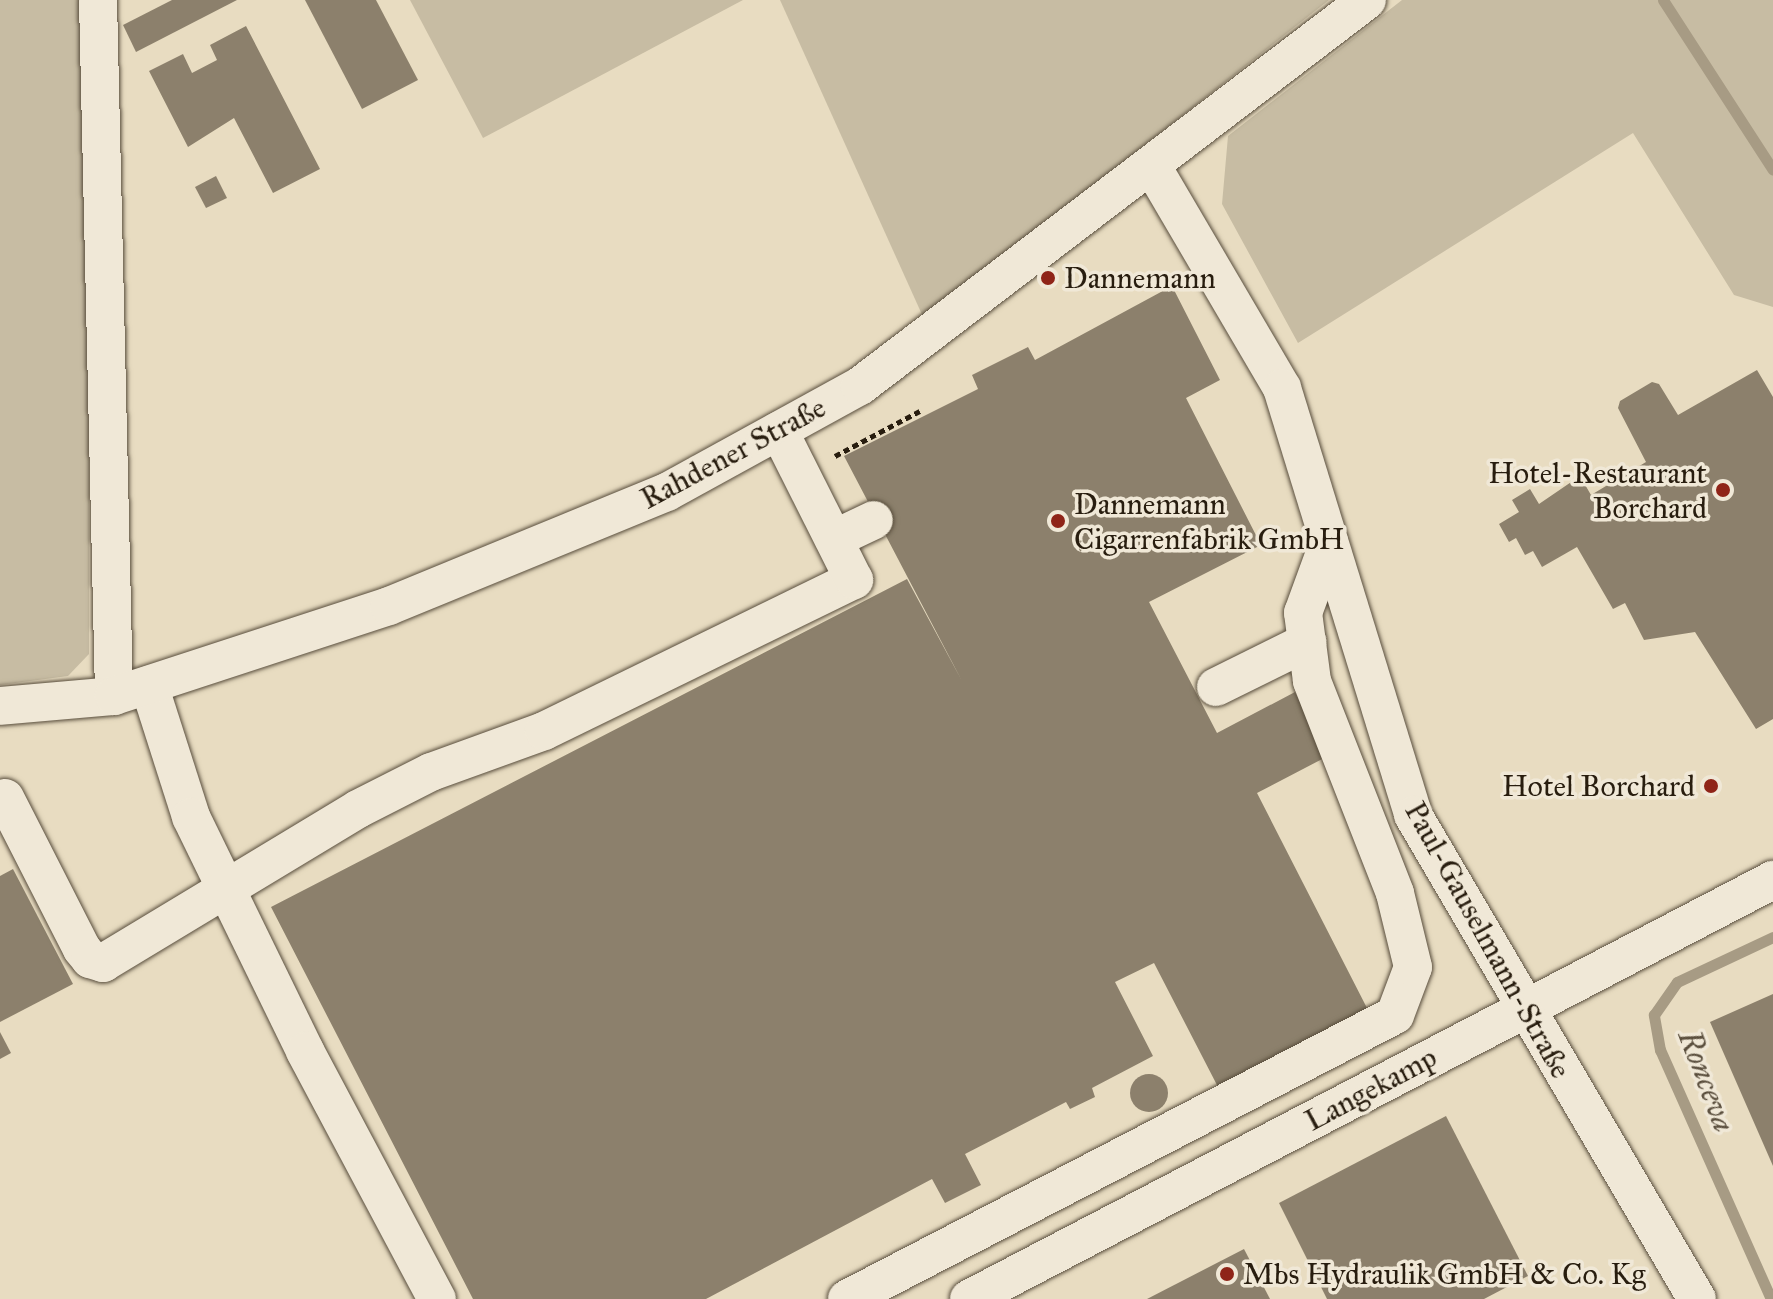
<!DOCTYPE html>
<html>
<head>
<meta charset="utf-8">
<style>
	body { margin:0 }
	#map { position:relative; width:1773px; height:1299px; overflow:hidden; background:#e8dcc1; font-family:"IM FELL Great Primer",serif }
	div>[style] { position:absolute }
	.green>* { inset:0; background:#c7bca3 }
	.stream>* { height:11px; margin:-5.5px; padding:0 5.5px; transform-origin:5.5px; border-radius:5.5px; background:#a79b84 }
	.building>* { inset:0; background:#8c806c }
	.round { border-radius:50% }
	.path>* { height:5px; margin-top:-2.5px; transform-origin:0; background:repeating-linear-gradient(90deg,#281d0f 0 6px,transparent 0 10px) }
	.roads { filter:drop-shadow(0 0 2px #584d3c) drop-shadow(0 0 2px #584d3c) }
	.minor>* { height:38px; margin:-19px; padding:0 19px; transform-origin:19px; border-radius:19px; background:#f0e8d7 }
	.dots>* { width:22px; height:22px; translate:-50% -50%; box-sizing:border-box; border:4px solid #f0e8d7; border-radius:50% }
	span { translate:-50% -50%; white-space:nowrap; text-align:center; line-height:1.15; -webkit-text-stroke:7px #f0e8d7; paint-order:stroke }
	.poi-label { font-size:30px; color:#281d0f }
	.left { translate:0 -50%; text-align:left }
	.right { translate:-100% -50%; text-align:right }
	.street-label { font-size:30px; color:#281d0f }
	.water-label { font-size:32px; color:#5b4f3e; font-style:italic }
</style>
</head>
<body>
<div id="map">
	<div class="green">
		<div style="clip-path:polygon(0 0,86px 0,89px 215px,89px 654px,68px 676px,0 685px)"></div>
		<div style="clip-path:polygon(410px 0,743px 0,483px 138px)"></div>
		<div style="clip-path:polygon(780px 0,1329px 0,924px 319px)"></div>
		<div style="clip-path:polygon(1402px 0,1773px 0,1773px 307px,1734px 295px,1633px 133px,1298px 343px,1222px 204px,1228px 136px)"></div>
	</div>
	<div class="stream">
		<div style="left:1663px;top:0;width:202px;rotate:57.1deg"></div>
		<div style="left:1771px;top:1299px;width:273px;rotate:-114deg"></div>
		<div style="left:1660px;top:1050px;width:36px;rotate:-100deg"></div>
		<div style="left:1654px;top:1015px;width:40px;rotate:-55.1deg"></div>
		<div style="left:1677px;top:982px;width:106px;rotate:-25.1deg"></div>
	</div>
	<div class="building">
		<div style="clip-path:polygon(172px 0,237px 0,136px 52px,123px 25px)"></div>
		<div style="clip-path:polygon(305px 0,376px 0,418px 80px,362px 109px)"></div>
		<div style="clip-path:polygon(246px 26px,320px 169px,273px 193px,234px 118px,188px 147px,149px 71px,183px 54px,192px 73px,217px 60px,210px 45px)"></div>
		<div style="clip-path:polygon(216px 176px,227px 198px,206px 208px,195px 187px)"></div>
		<div style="clip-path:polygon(1172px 286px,1220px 380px,1186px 398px,1261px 545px,1149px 602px,1217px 733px,1295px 692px,1328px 756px,1257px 793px,1368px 1010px,1218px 1087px,1154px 963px,1115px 982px,1153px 1056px,1092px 1088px,1095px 1097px,1070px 1109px,1066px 1102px,965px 1154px,981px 1185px,945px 1203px,932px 1179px,706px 1299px,473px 1299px,271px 907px,907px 579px,962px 681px,844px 456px,978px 389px,972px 375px,1028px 347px,1035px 360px)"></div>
		<div style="clip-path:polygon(1757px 370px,1773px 397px,1773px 719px,1756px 729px,1695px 632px,1644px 640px,1625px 603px,1613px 609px,1577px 547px,1542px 567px,1533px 551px,1525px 555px,1516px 538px,1509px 542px,1499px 524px,1519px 512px,1512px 500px,1530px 489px,1539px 504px,1580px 476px,1591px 495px,1646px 462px,1618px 408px,1620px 401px,1652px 382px,1659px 384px,1678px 415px)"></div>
		<div style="clip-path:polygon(13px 869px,73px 984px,0 1022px,0 876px)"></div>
		<div style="clip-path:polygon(1773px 994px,1773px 1166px,1710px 1022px)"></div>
		<div style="clip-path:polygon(0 1032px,11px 1053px,0 1059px)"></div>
		<div class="round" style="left:1130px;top:1074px;width:38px;height:38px"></div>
		<div style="clip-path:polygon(1446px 1116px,1528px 1276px,1484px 1299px,1327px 1299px,1279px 1203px)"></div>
		<div style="clip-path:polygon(1244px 1249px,1270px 1299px,1147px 1299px)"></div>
	</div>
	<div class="path">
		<div style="left:835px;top:456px;width:96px;rotate:-27.9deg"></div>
	</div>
	<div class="roads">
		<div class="minor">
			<div style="left:98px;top:0;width:696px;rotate:88.68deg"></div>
			<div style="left:1153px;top:168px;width:255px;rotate:59.6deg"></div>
			<div style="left:1282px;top:388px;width:447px;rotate:72.9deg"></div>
			<div style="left:1413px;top:815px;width:561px;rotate:59.6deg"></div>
			<div style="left:834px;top:539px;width:44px;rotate:-25.4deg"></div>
			<div style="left:149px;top:685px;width:139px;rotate:72.3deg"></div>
			<div style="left:191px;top:817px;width:260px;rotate:64deg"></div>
			<div style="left:305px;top:1051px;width:281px;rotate:62deg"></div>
			<div style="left:1216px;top:687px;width:102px;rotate:-26.3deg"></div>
			<div style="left:0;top:706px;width:114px;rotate:-5deg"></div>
			<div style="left:114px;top:696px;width:289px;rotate:-18.1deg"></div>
			<div style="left:389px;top:606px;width:300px;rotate:-22.3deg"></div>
			<div style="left:667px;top:492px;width:220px;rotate:-28.8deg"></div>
			<div style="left:860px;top:386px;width:637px;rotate:-37.28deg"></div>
			<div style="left:5px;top:798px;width:169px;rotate:63deg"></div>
			<div style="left:82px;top:949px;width:13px;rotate:51deg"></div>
			<div style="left:90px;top:959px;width:14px;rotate:17deg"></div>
			<div style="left:103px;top:963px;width:298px;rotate:-31.1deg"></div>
			<div style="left:358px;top:809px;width:82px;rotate:-26.9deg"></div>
			<div style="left:431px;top:772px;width:120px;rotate:-19.9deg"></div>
			<div style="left:544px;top:731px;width:345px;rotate:-26deg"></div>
			<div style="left:854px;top:580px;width:167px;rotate:-116.7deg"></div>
			<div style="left:847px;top:1299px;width:617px;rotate:-27.4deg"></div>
			<div style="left:1395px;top:1015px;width:51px;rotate:-69.4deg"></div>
			<div style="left:1413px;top:967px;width:76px;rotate:-103.7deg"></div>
			<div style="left:1395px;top:893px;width:228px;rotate:-111.4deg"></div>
			<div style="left:1312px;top:681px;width:69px;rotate:-97.5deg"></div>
			<div style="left:1303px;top:613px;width:76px;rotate:-69.9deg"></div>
			<div style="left:969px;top:1299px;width:907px;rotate:-27.53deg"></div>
		</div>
	</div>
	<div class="dots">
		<div style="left:1048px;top:278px;background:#8f2418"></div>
		<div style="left:1723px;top:490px;background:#8f2418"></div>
		<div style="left:1058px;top:521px;background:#8f2418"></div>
		<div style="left:1711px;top:786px;background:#8f2418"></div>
		<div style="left:1227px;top:1274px;background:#8f2418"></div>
	</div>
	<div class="poi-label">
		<span class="left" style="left:1064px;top:278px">Dannemann</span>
		<span class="right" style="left:1707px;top:490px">Hotel-Restaurant<br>Borchard</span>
		<span class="left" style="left:1074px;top:521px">Dannemann<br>Cigarrenfabrik GmbH</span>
		<span class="right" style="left:1695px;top:786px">Hotel Borchard</span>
		<span class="left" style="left:1243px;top:1274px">Mbs Hydraulik GmbH &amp; Co. Kg</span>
	</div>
	<div class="street-label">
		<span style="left:733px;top:453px;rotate:-28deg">Rahdener Straße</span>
		<span style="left:1488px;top:940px;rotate:61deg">Paul-Gauselmann-Straße</span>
		<span style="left:1371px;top:1089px;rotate:-28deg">Langekamp</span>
	</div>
	<div class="water-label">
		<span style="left:1706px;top:1081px;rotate:69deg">Ronceva</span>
	</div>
</div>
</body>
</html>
